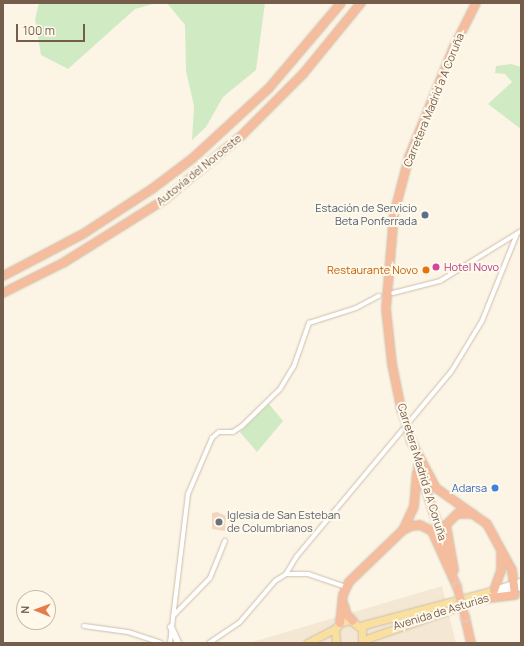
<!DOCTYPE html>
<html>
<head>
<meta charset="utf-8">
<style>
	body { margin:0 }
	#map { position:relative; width:524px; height:646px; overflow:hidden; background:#fcf5e5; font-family:Manrope,sans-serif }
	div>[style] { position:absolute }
	.residential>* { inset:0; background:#f4e8d4 }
	.green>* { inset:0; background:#d0eac4 }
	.building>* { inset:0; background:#f1d7bd }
	.roads { filter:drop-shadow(0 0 1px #cebeac) drop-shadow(0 0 1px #cebeac) }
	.street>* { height:4px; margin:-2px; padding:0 2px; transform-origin:2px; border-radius:2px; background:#fff }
	.secondary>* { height:6px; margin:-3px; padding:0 3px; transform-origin:3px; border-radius:3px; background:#fff }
	.primary>* { height:7px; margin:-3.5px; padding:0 3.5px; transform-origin:3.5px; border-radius:3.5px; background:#fae09f }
	.highway>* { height:8px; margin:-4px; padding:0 4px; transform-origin:4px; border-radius:4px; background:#f5bc9d }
	.bridges { filter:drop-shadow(0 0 1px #dbd5d0) drop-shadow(0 0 1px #dbd5d0) }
	.highway-bridge>* { height:8px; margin:-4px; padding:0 4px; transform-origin:4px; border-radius:4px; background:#f5bc9d }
	.dots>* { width:11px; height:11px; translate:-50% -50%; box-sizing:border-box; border:2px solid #fff9ec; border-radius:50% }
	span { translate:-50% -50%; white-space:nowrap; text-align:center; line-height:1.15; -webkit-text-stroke:4px #fff9ec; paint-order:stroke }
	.street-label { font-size:11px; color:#755d4b }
	.service-label { font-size:11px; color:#4e5e75 }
	.right { translate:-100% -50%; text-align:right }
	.hotel-label { font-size:11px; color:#b23c85 }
	.left { translate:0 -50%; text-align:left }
	.food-label { font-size:11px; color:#c56008 }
	.shop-label { font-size:11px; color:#366cbe }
	.worship-label { font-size:11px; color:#5b616d }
	.frame { position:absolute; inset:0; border:4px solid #755d4b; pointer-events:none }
	.north { position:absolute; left:16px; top:590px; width:40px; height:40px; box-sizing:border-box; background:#fff9ec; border:1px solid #c8bbac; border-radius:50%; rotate:271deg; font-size:11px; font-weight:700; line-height:16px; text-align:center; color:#755d4b }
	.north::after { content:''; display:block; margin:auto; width:14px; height:18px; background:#e47c4c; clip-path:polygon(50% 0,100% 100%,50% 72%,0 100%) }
	.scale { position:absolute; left:16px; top:24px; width:69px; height:18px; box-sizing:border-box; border:2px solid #755d4b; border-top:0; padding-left:5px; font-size:12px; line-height:14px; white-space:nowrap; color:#755d4b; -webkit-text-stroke:3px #fff9ec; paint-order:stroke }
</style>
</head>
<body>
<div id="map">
	<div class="residential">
		<div style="clip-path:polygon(442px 586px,456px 643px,249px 643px)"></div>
	</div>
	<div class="green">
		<div style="clip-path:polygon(39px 3px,156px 3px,135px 9px,68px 69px,41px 55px,35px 19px)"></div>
		<div style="clip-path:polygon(167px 3px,265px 3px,256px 70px,223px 97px,206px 127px,192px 140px,194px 106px,186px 71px,185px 25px)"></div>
		<div style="clip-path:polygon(511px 64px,521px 67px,521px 129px,488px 104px,512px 82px,505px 74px,495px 73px,496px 66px)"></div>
		<div style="clip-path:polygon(269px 404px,283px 421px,257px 452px,240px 432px)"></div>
	</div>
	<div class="building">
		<div style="clip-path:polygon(217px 512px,226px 516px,225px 531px,212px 529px,212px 513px)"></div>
	</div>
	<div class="roads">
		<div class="street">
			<div style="left:393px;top:293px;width:49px;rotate:-14.3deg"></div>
			<div style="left:440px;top:281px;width:95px;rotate:-31.7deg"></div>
			<div style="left:286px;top:574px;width:21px;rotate:-59deg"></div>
			<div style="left:297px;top:556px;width:240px;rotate:-50.1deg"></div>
			<div style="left:451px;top:372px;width:60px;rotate:-58.7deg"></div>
			<div style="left:482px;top:321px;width:94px;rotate:-68.1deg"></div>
			<div style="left:173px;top:616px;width:53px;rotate:-45.8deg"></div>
			<div style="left:210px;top:578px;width:40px;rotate:-68deg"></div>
			<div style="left:84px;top:626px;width:44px;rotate:7.8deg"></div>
			<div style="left:128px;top:632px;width:35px;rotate:18deg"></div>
			<div style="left:170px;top:643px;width:150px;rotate:-83.1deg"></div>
			<div style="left:188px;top:494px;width:61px;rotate:-66.8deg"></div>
			<div style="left:212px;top:438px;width:9px;rotate:-41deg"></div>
			<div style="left:219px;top:432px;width:14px"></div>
			<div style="left:233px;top:432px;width:11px;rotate:-34deg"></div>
			<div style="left:242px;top:426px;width:53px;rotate:-44.2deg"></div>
			<div style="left:280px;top:389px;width:27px;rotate:-59deg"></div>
			<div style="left:294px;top:366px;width:46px;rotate:-70.8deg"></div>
			<div style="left:309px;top:323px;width:49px;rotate:-17.7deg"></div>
			<div style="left:356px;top:308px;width:26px;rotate:-28deg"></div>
			<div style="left:209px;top:643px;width:37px;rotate:-34deg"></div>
			<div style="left:240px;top:622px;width:54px;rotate:-49.5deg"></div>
			<div style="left:275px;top:581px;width:13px;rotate:-32deg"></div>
			<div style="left:286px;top:574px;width:22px"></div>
			<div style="left:308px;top:574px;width:39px;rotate:19deg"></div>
		</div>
		<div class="secondary">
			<div style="left:494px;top:590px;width:28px;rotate:-17deg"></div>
			<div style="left:496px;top:595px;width:26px;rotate:-18deg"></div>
			<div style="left:171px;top:627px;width:17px;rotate:66deg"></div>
		</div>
		<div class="primary">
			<div style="left:360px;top:626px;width:139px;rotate:-15deg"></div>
			<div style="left:363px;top:640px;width:125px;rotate:-19.2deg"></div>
			<div style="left:307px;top:643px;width:31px;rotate:-27deg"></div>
			<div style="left:336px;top:643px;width:14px;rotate:-94deg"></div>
			<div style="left:335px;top:629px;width:8px;rotate:-50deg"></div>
			<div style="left:340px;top:623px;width:10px;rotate:-17deg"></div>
			<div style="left:350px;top:620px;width:15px;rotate:37deg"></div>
			<div style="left:362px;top:629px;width:13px;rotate:90deg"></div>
		</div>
		<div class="highway">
			<div style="left:3px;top:276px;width:90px;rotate:-27.7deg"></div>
			<div style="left:83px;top:234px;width:82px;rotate:-33.1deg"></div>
			<div style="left:152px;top:189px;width:51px;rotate:-37.1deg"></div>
			<div style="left:193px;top:158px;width:103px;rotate:-42.6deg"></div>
			<div style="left:269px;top:88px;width:111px;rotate:-49.7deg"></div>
			<div style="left:3px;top:293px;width:67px;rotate:-26.6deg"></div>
			<div style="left:63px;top:263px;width:119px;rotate:-32deg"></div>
			<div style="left:164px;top:200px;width:102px;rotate:-39.8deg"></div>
			<div style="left:242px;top:135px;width:86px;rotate:-45deg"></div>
			<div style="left:303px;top:74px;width:92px;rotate:-50.8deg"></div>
			<div style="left:401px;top:408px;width:45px;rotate:-101.6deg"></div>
			<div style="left:392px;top:364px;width:55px;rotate:-96.2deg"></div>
			<div style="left:386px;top:309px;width:95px;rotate:-85.2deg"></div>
			<div style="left:394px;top:214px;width:59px;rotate:-75.3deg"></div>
			<div style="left:409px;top:157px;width:119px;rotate:-67.8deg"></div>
			<div style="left:454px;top:47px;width:49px;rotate:-63.4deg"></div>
			<div style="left:411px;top:441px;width:53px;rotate:62deg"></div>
			<div style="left:436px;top:488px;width:62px;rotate:35.2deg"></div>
			<div style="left:487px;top:524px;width:52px;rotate:61.5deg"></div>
			<div style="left:512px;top:570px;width:25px;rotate:83deg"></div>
			<div style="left:515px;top:595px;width:34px;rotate:173deg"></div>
			<div style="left:418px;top:466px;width:91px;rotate:71.4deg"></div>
			<div style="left:403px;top:530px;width:26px;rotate:-65deg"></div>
			<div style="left:414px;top:506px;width:33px;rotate:-85deg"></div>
			<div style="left:454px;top:570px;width:46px;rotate:-100.1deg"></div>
			<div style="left:446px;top:525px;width:16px;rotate:-45deg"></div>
			<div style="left:457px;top:514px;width:16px"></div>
			<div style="left:494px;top:590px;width:20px;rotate:-70deg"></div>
			<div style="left:501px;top:571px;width:19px;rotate:-90deg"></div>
			<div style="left:344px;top:605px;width:10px;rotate:73deg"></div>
			<div style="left:347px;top:615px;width:8px;rotate:45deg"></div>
			<div style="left:465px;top:617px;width:27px;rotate:77deg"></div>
			<div style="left:340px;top:623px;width:28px;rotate:-84deg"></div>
			<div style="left:343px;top:595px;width:14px;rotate:-65deg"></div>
			<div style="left:349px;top:582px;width:75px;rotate:-43.9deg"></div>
			<div style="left:403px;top:530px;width:10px;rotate:-24deg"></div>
			<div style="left:412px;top:526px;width:8px;rotate:-7deg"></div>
			<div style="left:420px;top:525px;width:13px;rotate:27deg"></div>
			<div style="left:432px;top:531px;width:61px;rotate:65.9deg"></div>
		</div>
	</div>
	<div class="bridges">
		<div class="highway-bridge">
			<div style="left:401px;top:408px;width:34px;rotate:73deg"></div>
			<div style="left:457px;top:587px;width:31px;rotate:75deg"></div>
		</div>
	</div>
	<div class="dots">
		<div style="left:425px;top:215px;background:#5c6f8a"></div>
		<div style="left:436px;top:267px;background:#d1479c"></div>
		<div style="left:426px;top:270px;background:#e8710a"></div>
		<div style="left:495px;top:488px;background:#3f7fe0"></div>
		<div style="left:219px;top:522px;background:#6b7280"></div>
	</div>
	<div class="street-label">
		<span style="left:434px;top:100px;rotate:-68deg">Carretera Madrid a A Coruña</span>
		<span style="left:199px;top:170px;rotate:-39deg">Autovía del Noroeste</span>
		<span style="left:422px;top:472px;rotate:73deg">Carretera Madrid a A Coruña</span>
		<span style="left:441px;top:612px;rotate:-17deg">Avenida de Asturias</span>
	</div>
	<div class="service-label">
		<span class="right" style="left:417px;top:215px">Estación de Servicio<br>Beta Ponferrada</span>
	</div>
	<div class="hotel-label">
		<span class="left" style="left:444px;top:267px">Hotel Novo</span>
	</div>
	<div class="food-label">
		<span class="right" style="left:418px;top:270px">Restaurante Novo</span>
	</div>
	<div class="shop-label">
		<span class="right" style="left:487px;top:488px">Adarsa</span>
	</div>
	<div class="worship-label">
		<span class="left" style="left:227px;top:522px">Iglesia de San Esteban<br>de Columbrianos</span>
	</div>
	<div class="frame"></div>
	<div class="north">N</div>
	<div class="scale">100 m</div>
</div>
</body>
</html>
